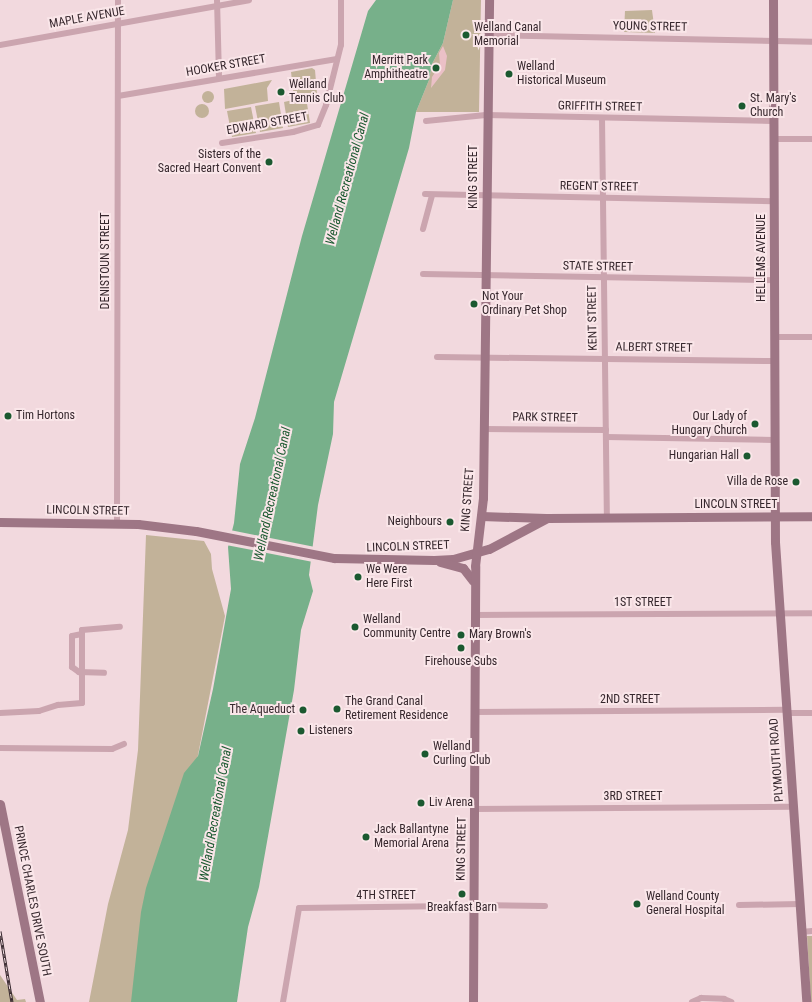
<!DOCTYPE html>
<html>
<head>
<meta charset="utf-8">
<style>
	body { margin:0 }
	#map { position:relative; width:812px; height:1002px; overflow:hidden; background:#f2d9de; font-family:"Roboto Condensed",sans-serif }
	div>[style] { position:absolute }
	.green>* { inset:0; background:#c2b299 }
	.round { border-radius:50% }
	.plaza>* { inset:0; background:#ebc0c7 }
	.water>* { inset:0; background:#77b08a }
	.pier>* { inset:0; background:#f2d9de }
	.street>* { height:6px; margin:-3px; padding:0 3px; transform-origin:3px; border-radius:3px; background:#cba5af }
	.secondary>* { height:9px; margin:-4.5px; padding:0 4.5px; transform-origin:4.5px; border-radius:4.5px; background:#9e7685 }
	.rail>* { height:3px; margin-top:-1.5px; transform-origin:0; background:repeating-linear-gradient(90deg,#fae6e9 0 4.5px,#36272d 0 9px); box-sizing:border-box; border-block:1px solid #36272d }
	.dots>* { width:11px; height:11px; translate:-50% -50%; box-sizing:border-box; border:2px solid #fae6e9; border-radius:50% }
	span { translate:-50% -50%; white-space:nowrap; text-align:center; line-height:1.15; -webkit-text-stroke:4px #fae6e9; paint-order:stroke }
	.street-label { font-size:12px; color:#36272d }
	.poi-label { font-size:12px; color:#36272d }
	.left { translate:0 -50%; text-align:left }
	.right { translate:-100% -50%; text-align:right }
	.water-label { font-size:13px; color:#1b5930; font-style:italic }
</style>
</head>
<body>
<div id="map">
	<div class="green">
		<div style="clip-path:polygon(453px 0,481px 0,479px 112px,416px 112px,429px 80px,432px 64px,443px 43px)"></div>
		<div style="clip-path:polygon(652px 10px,655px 33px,624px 32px,625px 11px)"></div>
		<div style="clip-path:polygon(312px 68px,315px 70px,317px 94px,294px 98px,291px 72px)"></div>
		<div style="clip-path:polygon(272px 80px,267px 88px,268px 101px,225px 109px,224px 89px)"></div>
		<div class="round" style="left:202px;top:91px;width:12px;height:12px"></div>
		<div style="clip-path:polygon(306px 97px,310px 123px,288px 127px,284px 102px)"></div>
		<div style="clip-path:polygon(279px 102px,283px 128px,260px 132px,255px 106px)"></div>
		<div class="round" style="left:195px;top:104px;width:14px;height:14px"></div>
		<div style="clip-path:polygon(251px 107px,256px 133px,232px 137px,227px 111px)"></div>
		<div style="clip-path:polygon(146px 535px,204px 541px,211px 554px,212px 569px,225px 616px,150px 1002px,89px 1002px,108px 904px,128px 830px,138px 750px)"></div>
		<div style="clip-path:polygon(807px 936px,812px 936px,812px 1002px,811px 1002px)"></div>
		<div style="clip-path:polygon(0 975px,17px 1000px,25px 999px,26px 1002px,0 1002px)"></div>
	</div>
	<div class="plaza">
		<div style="clip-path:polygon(443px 46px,447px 56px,445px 70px,431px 88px,432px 77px,440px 65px,439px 53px)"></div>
	</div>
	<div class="water">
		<div style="clip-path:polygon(376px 0,453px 0,443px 43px,432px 64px,429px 80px,416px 112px,409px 148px,334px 402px,333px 434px,318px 505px,309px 575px,313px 591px,301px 630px,294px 690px,259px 887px,248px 927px,237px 1002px,131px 1002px,141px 912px,146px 888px,184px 773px,198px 756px,213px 689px,231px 589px,228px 547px,234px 523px,240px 464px,255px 418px,302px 236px,368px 11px)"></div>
	</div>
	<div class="pier">
		<div style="clip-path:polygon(230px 530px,315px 547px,313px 562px,226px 545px)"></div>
	</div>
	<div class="street">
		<div style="left:217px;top:0;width:78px;rotate:88.5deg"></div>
		<div style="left:488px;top:35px;width:324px;rotate:1.2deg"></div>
		<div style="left:0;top:45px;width:253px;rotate:-10.2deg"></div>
		<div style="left:118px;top:96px;width:222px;rotate:-9.6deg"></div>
		<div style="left:602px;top:118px;width:400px;rotate:89.3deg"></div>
		<div style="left:426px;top:121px;width:60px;rotate:-5.7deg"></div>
		<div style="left:486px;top:115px;width:287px;rotate:1.2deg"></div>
		<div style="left:773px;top:139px;width:39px"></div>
		<div style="left:222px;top:143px;width:72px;rotate:-8.8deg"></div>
		<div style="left:293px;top:132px;width:26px;rotate:-16deg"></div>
		<div style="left:318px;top:125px;width:22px;rotate:-68deg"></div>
		<div style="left:326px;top:105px;width:62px;rotate:-76deg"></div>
		<div style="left:341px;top:45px;width:45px;rotate:-90deg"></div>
		<div style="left:425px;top:194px;width:348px;rotate:1.2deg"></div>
		<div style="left:423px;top:229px;width:35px;rotate:-75deg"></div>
		<div style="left:423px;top:274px;width:351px;rotate:1deg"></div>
		<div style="left:774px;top:337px;width:38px"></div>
		<div style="left:437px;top:357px;width:337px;rotate:0.7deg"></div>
		<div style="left:484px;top:429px;width:122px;rotate:0.5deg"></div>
		<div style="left:606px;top:437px;width:168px;rotate:1deg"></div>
		<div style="left:117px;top:523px;width:523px;rotate:-89.89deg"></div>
		<div style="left:475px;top:615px;width:337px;rotate:-0.3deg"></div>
		<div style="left:82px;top:634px;width:10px;rotate:169deg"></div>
		<div style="left:72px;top:636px;width:31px;rotate:90deg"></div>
		<div style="left:72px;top:667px;width:9px;rotate:36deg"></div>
		<div style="left:79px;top:672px;width:25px;rotate:2deg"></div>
		<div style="left:475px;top:712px;width:310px;rotate:-0.4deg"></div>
		<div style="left:0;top:713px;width:39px;rotate:-3deg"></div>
		<div style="left:39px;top:711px;width:20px;rotate:-18deg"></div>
		<div style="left:58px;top:705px;width:24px;rotate:-5deg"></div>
		<div style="left:82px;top:703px;width:73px;rotate:-90deg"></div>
		<div style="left:82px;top:630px;width:38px;rotate:-5deg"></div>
		<div style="left:786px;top:713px;width:26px"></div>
		<div style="left:0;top:748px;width:112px;rotate:0.5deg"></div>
		<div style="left:112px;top:749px;width:13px;rotate:-23deg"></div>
		<div style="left:474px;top:809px;width:318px;rotate:-0.4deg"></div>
		<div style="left:473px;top:905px;width:72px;rotate:0.8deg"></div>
		<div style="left:739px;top:905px;width:61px;rotate:-0.9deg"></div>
		<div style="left:801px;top:932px;width:11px;rotate:-5deg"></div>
		<div style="left:283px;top:1002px;width:95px;rotate:-80.3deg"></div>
		<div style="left:299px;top:908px;width:174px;rotate:-0.7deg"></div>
		<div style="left:692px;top:1002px;width:10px;rotate:-24deg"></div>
		<div style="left:701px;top:998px;width:23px;rotate:2deg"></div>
		<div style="left:724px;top:999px;width:8px;rotate:23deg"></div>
	</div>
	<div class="secondary">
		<div style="left:773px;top:0;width:542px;rotate:89.79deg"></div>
		<div style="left:775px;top:542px;width:461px;rotate:86.1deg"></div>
		<div style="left:481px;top:516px;width:65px;rotate:1.8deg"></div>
		<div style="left:0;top:522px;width:138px;rotate:0.8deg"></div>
		<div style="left:138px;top:524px;width:58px;rotate:6.9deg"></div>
		<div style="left:196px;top:531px;width:141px;rotate:11.1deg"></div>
		<div style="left:334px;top:558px;width:100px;rotate:1.1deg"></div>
		<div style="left:434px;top:560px;width:19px;rotate:-3deg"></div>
		<div style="left:453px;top:559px;width:37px;rotate:-16deg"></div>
		<div style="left:489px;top:549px;width:66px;rotate:-28.1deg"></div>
		<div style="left:547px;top:518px;width:265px;rotate:-0.4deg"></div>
		<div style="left:440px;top:562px;width:24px;rotate:15deg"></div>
		<div style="left:463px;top:568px;width:16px;rotate:52deg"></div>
		<div style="left:0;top:804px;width:202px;rotate:78.6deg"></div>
		<div style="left:473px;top:1002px;width:436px;rotate:-89.7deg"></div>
		<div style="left:475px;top:566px;width:68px;rotate:-83.3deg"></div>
		<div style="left:483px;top:498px;width:498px;rotate:-89.3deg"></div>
	</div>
	<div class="rail">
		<div style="left:0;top:931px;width:72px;rotate:80.4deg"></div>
	</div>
	<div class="dots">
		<div style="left:466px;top:35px;background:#1b5930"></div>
		<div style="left:436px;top:68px;background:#1b5930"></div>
		<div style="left:509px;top:74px;background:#1b5930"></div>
		<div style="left:281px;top:92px;background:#1b5930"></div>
		<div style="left:742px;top:106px;background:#1b5930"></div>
		<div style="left:269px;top:162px;background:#1b5930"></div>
		<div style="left:474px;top:304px;background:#1b5930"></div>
		<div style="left:8px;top:416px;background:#1b5930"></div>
		<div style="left:755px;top:424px;background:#1b5930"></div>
		<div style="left:747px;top:456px;background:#1b5930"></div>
		<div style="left:796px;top:482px;background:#1b5930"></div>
		<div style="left:450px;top:522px;background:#1b5930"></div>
		<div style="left:358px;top:577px;background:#1b5930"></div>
		<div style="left:355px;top:627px;background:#1b5930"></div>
		<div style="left:461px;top:635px;background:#1b5930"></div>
		<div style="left:461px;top:648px;background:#1b5930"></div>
		<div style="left:337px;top:709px;background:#1b5930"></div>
		<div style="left:303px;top:710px;background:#1b5930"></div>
		<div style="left:301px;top:731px;background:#1b5930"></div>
		<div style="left:425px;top:754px;background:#1b5930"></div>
		<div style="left:421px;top:803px;background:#1b5930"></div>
		<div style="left:366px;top:837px;background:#1b5930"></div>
		<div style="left:462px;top:894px;background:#1b5930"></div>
		<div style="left:637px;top:904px;background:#1b5930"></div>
	</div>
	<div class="street-label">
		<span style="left:87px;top:18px;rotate:-10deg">MAPLE AVENUE</span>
		<span style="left:650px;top:27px;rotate:1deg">YOUNG STREET</span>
		<span style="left:226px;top:66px;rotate:-10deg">HOOKER STREET</span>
		<span style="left:600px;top:107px;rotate:1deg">GRIFFITH STREET</span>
		<span style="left:267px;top:124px;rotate:-10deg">EDWARD STREET</span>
		<span style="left:474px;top:177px;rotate:-90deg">KING STREET</span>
		<span style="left:599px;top:187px;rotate:1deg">REGENT STREET</span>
		<span style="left:762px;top:258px;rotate:-90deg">HELLEMS AVENUE</span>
		<span style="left:106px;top:261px;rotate:-90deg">DENISTOUN STREET</span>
		<span style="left:598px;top:267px;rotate:1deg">STATE STREET</span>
		<span style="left:593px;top:318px;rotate:-91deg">KENT STREET</span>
		<span style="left:654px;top:348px;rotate:1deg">ALBERT STREET</span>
		<span style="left:545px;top:418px;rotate:1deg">PARK STREET</span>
		<span style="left:468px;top:500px;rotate:-86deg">KING STREET</span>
		<span style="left:736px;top:505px">LINCOLN STREET</span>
		<span style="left:88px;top:511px;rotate:1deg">LINCOLN STREET</span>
		<span style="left:408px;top:547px;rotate:-2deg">LINCOLN STREET</span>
		<span style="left:643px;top:603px">1ST STREET</span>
		<span style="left:630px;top:700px">2ND STREET</span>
		<span style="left:777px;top:760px;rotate:-94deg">PLYMOUTH ROAD</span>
		<span style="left:633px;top:797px">3RD STREET</span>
		<span style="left:462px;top:849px;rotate:-89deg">KING STREET</span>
		<span style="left:386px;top:896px">4TH STREET</span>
		<span style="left:32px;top:901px;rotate:79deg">PRINCE CHARLES DRIVE SOUTH</span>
	</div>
	<div class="poi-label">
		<span class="left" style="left:474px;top:35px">Welland Canal<br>Memorial</span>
		<span class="right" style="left:428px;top:68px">Merritt Park<br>Amphitheatre</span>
		<span class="left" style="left:517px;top:74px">Welland<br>Historical Museum</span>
		<span class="left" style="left:289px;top:92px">Welland<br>Tennis Club</span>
		<span class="left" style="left:750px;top:106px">St. Mary's<br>Church</span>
		<span class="right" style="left:261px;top:162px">Sisters of the<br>Sacred Heart Convent</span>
		<span class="left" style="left:482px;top:304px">Not Your<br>Ordinary Pet Shop</span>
		<span class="left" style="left:16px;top:416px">Tim Hortons</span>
		<span class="right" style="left:747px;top:424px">Our Lady of<br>Hungary Church</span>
		<span class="right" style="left:739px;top:456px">Hungarian Hall</span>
		<span class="right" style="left:788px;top:482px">Villa de Rose</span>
		<span class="right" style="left:442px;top:522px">Neighbours</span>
		<span class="left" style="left:366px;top:577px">We Were<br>Here First</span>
		<span class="left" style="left:363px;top:627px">Welland<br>Community Centre</span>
		<span class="left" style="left:469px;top:635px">Mary Brown's</span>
		<span style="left:461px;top:662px">Firehouse Subs</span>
		<span class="left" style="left:345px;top:709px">The Grand Canal<br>Retirement Residence</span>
		<span class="right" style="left:295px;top:710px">The Aqueduct</span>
		<span class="left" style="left:309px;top:731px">Listeners</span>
		<span class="left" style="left:433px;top:754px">Welland<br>Curling Club</span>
		<span class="left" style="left:429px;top:803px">Liv Arena</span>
		<span class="left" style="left:374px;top:837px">Jack Ballantyne<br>Memorial Arena</span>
		<span class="left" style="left:646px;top:904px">Welland County<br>General Hospital</span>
		<span style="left:462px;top:908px">Breakfast Barn</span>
	</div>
	<div class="water-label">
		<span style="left:348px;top:179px;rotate:-75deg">Welland Recreational Canal</span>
		<span style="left:273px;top:494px;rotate:-78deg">Welland Recreational Canal</span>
		<span style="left:216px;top:814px;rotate:-80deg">Welland Recreational Canal</span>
	</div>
</div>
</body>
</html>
